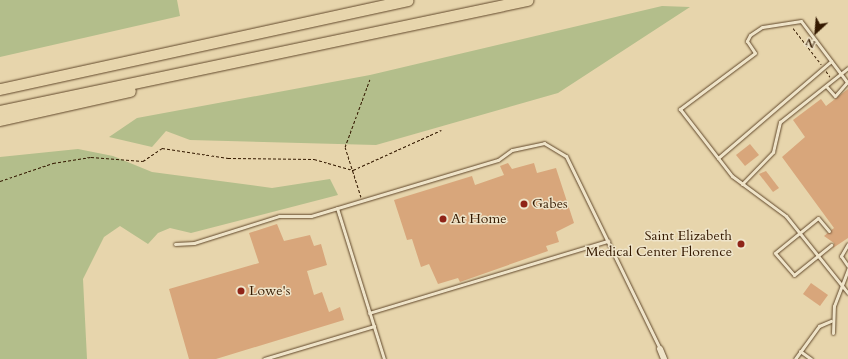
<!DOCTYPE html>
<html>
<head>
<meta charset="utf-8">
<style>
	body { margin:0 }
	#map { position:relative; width:848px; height:359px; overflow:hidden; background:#e7d5ac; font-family:Cardo,serif }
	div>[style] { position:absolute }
	.green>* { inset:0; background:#b3be8b }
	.building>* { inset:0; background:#d8a67b }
	.path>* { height:1px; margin-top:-0.5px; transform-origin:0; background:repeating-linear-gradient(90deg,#341900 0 3px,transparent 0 5px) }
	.roads { filter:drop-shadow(0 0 1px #61482b) drop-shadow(0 0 1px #61482b) }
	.service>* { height:3px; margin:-1.5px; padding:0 1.5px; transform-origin:1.5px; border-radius:1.5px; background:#efe4c9 }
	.minor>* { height:6px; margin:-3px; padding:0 3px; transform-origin:3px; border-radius:3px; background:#efe4c9 }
	.motorway>* { height:11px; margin:-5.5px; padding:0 5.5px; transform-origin:5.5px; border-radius:5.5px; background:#e7d5ac }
	.dots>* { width:11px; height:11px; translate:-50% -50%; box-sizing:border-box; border:2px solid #efe4c9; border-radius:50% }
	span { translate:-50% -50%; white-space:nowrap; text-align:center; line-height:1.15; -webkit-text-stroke:3px #efe4c9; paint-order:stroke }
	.poi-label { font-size:14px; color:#341900 }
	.left { translate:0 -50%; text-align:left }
	.right { translate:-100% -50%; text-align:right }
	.north { position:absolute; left:796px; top:12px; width:40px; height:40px; -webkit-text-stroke:3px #efe4c9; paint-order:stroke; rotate:206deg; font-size:11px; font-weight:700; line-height:16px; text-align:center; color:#341900 }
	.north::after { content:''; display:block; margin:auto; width:14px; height:18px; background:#341900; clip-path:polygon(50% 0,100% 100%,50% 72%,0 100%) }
</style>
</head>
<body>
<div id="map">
	<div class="green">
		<div style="clip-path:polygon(0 0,177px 0,180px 16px,0 57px)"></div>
		<div style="clip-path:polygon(662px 6px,690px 7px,558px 93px,376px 145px,190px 140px,166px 131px,152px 147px,109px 137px,137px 118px,370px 75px)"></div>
		<div style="clip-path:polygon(78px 149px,113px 156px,152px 172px,272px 188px,330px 179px,338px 195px,191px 233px,170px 228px,158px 233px,148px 244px,120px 226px,104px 237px,83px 279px,87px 359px,0 359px,0 157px)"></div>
	</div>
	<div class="building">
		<div style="clip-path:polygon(848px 89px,848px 238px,833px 248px,834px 243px,824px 236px,834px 228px,782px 157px,805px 137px,793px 120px,821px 99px,826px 106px)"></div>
		<div style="clip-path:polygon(750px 144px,759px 155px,745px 166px,736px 155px)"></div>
		<div style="clip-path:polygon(508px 163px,512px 169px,534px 163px,537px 173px,556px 168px,574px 223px,556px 232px,559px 242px,546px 246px,548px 251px,460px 282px,458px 278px,438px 284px,429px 264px,421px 267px,412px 239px,407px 240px,394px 200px,472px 176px,475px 185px,504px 175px,500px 166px)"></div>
		<div style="clip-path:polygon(766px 171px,779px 188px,773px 192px,759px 174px)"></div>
		<div style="clip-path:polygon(277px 224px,284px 241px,310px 235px,314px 246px,321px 244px,327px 265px,307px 271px,314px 295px,322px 292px,329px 312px,340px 307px,344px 320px,216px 359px,189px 359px,169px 289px,259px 263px,249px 233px)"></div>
		<div style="clip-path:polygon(811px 283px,828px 295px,820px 306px,803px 294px)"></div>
	</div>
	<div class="path">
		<div style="left:793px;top:28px;width:46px;rotate:52.1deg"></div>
		<div style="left:826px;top:71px;width:7px;rotate:56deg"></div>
		<div style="left:0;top:181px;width:56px;rotate:-18.8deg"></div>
		<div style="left:53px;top:163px;width:38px;rotate:-9deg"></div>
		<div style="left:91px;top:157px;width:52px;rotate:4.4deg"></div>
		<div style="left:143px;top:161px;width:23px;rotate:-34deg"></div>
		<div style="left:162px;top:148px;width:67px;rotate:8.6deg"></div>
		<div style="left:228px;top:158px;width:86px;rotate:0.7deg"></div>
		<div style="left:314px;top:159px;width:41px;rotate:15.8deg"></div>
		<div style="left:353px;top:170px;width:97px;rotate:-24.4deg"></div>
		<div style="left:361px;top:197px;width:52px;rotate:-107.7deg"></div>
		<div style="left:345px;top:147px;width:72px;rotate:-69.8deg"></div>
	</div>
	<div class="roads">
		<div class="service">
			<div style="left:826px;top:86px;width:13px;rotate:48deg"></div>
			<div style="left:835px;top:96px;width:18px;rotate:-49deg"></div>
			<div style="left:847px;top:82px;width:76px;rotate:-127deg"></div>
			<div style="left:801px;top:21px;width:39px;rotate:171deg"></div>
			<div style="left:762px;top:27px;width:14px;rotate:146deg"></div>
			<div style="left:750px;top:35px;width:7px;rotate:117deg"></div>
			<div style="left:747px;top:41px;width:14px;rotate:56deg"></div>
			<div style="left:755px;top:53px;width:94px;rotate:143.3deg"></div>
			<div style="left:680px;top:109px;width:85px;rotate:52.2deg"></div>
			<div style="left:732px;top:176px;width:67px;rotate:36.5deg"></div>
			<div style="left:786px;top:216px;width:99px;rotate:51.2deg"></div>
			<div style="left:718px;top:158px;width:149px;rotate:-40.6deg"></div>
			<div style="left:742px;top:184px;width:45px;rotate:-45.9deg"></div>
			<div style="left:773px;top:152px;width:31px;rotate:-77deg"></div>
			<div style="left:780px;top:122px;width:87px;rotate:-38.5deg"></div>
			<div style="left:337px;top:208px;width:158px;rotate:72.7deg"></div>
			<div style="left:829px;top:231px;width:17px;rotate:-130deg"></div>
			<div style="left:818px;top:218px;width:55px;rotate:140.9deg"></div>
			<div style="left:775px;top:253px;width:29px;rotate:49deg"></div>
			<div style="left:794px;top:275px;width:48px;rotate:-39deg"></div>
			<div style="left:175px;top:244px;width:19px;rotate:-3deg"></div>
			<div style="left:194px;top:243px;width:89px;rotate:-17.6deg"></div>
			<div style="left:279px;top:216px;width:32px"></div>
			<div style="left:311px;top:216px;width:195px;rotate:-16.7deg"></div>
			<div style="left:498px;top:160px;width:17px;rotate:-36deg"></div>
			<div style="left:512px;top:150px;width:33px;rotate:-12deg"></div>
			<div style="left:544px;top:143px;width:26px;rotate:31deg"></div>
			<div style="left:566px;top:156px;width:215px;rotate:64deg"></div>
			<div style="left:848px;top:244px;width:14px;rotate:120deg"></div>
			<div style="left:841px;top:256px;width:12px;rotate:55deg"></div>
			<div style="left:369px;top:313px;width:250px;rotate:-16.8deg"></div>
			<div style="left:833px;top:333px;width:27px;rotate:-88deg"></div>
			<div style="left:834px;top:306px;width:40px;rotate:-69deg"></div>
			<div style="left:800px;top:351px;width:14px;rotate:36deg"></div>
			<div style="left:264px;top:359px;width:115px;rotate:-16.7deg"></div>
			<div style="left:795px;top:359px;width:41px;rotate:-54deg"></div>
			<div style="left:819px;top:326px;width:13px;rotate:-23deg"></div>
		</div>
		<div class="minor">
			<div style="left:660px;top:349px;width:11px;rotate:68deg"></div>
		</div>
		<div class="motorway">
			<div style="left:0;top:89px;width:417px;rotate:-12.3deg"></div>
			<div style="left:0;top:111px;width:539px;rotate:-11.89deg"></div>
			<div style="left:0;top:120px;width:133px;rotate:-12.6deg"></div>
		</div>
	</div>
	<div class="dots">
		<div style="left:524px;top:204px;background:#8f2418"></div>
		<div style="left:443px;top:219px;background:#8f2418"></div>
		<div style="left:741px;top:244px;background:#8f2418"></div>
		<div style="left:241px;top:291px;background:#8f2418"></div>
	</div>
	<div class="poi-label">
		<span class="left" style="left:532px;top:204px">Gabes</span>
		<span class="left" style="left:451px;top:219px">At Home</span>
		<span class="right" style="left:732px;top:244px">Saint Elizabeth<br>Medical Center Florence</span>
		<span class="left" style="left:249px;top:291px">Lowe's</span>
	</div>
	<div class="north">N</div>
</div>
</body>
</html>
